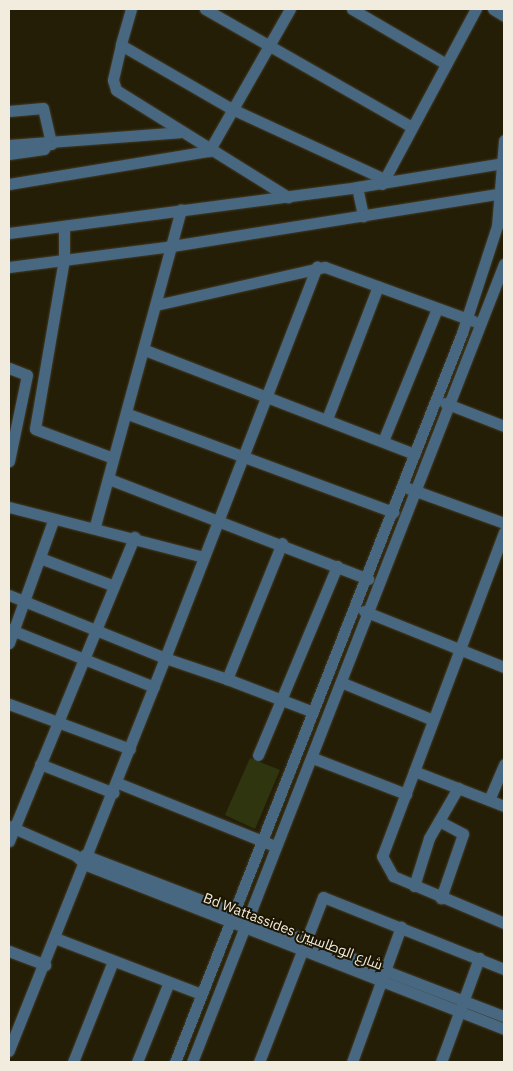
<!DOCTYPE html>
<html>
<head>
<meta charset="utf-8">
<style>
	body { margin:0 }
	#map { position:relative; width:513px; height:1071px; overflow:hidden; background:#251e07; font-family:"IBM Plex Sans",Cairo,sans-serif }
	div>[style] { position:absolute }
	.green>* { inset:0; background:#2e350f }
	.roads { filter:drop-shadow(0 0 1px #423b25) drop-shadow(0 0 1px #423b25) }
	.minor>* { height:11px; margin:-5.5px; padding:0 5.5px; transform-origin:5.5px; border-radius:5.5px; background:#486781 }
	span { translate:-50% -50%; white-space:nowrap; text-align:center; line-height:1.15; -webkit-text-stroke:4px #1c1501; paint-order:stroke }
	.street-label { font-size:14px; color:#f1ecde }
	.frame { position:absolute; inset:0; border:10px solid #f1ecde; pointer-events:none }
</style>
</head>
<body>
<div id="map">
	<div class="green">
		<div style="clip-path:polygon(250px 758px,280px 770px,255px 829px,225px 815px)"></div>
	</div>
	<div class="roads">
		<div class="minor">
			<div style="left:131px;top:9px;width:37px;rotate:106deg"></div>
			<div style="left:121px;top:45px;width:128px;rotate:30deg"></div>
			<div style="left:232px;top:109px;width:167px;rotate:24.7deg"></div>
			<div style="left:205px;top:9px;width:238px;rotate:29.7deg"></div>
			<div style="left:352px;top:9px;width:109px;rotate:30.3deg"></div>
			<div style="left:493px;top:9px;width:13px;rotate:32deg"></div>
			<div style="left:121px;top:45px;width:36px;rotate:103deg"></div>
			<div style="left:113px;top:80px;width:10px;rotate:73deg"></div>
			<div style="left:116px;top:90px;width:203px;rotate:31.9deg"></div>
			<div style="left:9px;top:111px;width:34px;rotate:-5deg"></div>
			<div style="left:43px;top:108px;width:37px;rotate:77deg"></div>
			<div style="left:9px;top:145px;width:171px;rotate:-4.3deg"></div>
			<div style="left:9px;top:154px;width:35px;rotate:-8deg"></div>
			<div style="left:44px;top:149px;width:6px;rotate:-59deg"></div>
			<div style="left:9px;top:184px;width:203px;rotate:-9.4deg"></div>
			<div style="left:209px;top:151px;width:163px;rotate:-60.3deg"></div>
			<div style="left:382px;top:184px;width:199px;rotate:-61.8deg"></div>
			<div style="left:357px;top:187px;width:30px;rotate:78deg"></div>
			<div style="left:64px;top:226px;width:33px;rotate:90deg"></div>
			<div style="left:64px;top:259px;width:172px;rotate:99.7deg"></div>
			<div style="left:35px;top:429px;width:83px;rotate:20.4deg"></div>
			<div style="left:9px;top:233px;width:351px;rotate:-7.5deg"></div>
			<div style="left:357px;top:187px;width:149px;rotate:-9.3deg"></div>
			<div style="left:9px;top:267px;width:164px;rotate:-7.3deg"></div>
			<div style="left:172px;top:246px;width:336px;rotate:-9.1deg"></div>
			<div style="left:156px;top:305px;width:173px;rotate:-12.7deg"></div>
			<div style="left:325px;top:267px;width:158px;rotate:20deg"></div>
			<div style="left:145px;top:350px;width:289px;rotate:21.1deg"></div>
			<div style="left:9px;top:368px;width:19px;rotate:21deg"></div>
			<div style="left:27px;top:375px;width:88px;rotate:101.8deg"></div>
			<div style="left:445px;top:403px;width:63px;rotate:21.3deg"></div>
			<div style="left:128px;top:414px;width:283px;rotate:20.3deg"></div>
			<div style="left:327px;top:419px;width:142px;rotate:-69deg"></div>
			<div style="left:383px;top:441px;width:143px;rotate:-67.8deg"></div>
			<div style="left:109px;top:479px;width:278px;rotate:21.1deg"></div>
			<div style="left:402px;top:486px;width:109px;rotate:19.9deg"></div>
			<div style="left:9px;top:507px;width:201px;rotate:14.4deg"></div>
			<div style="left:95px;top:526px;width:328px;rotate:-74.8deg"></div>
			<div style="left:504px;top:532px;width:346px;rotate:110.6deg"></div>
			<div style="left:382px;top:856px;width:23px;rotate:61deg"></div>
			<div style="left:393px;top:876px;width:121px;rotate:22.9deg"></div>
			<div style="left:282px;top:543px;width:147px;rotate:112deg"></div>
			<div style="left:227px;top:679px;width:65px;rotate:-161.3deg"></div>
			<div style="left:165px;top:658px;width:420px;rotate:-68.8deg"></div>
			<div style="left:40px;top:558px;width:79px;rotate:20.7deg"></div>
			<div style="left:9px;top:595px;width:168px;rotate:22deg"></div>
			<div style="left:165px;top:658px;width:423px;rotate:111.7deg"></div>
			<div style="left:364px;top:611px;width:151px;rotate:21.8deg"></div>
			<div style="left:9px;top:629px;width:156px;rotate:21.8deg"></div>
			<div style="left:9px;top:643px;width:130px;rotate:-70.2deg"></div>
			<div style="left:227px;top:679px;width:92px;rotate:21deg"></div>
			<div style="left:343px;top:683px;width:97px;rotate:22.3deg"></div>
			<div style="left:9px;top:704px;width:129px;rotate:20.4deg"></div>
			<div style="left:258px;top:755px;width:205px;rotate:-67.3deg"></div>
			<div style="left:313px;top:758px;width:100px;rotate:21.2deg"></div>
			<div style="left:40px;top:764px;width:79px;rotate:21.4deg"></div>
			<div style="left:414px;top:771px;width:97px;rotate:21.3deg"></div>
			<div style="left:118px;top:783px;width:164px;rotate:21.9deg"></div>
			<div style="left:489px;top:800px;width:39px;rotate:-67deg"></div>
			<div style="left:439px;top:821px;width:27px;rotate:28deg"></div>
			<div style="left:463px;top:834px;width:68px;rotate:109deg"></div>
			<div style="left:9px;top:826px;width:72px;rotate:23.7deg"></div>
			<div style="left:75px;top:855px;width:15px;rotate:42deg"></div>
			<div style="left:86px;top:865px;width:449px;rotate:21.4deg"></div>
			<div style="left:9px;top:841px;width:329px;rotate:-67.6deg"></div>
			<div style="left:84px;top:855px;width:450px;rotate:21deg"></div>
			<div style="left:414px;top:886px;width:50px;rotate:-72.6deg"></div>
			<div style="left:429px;top:838px;width:58px;rotate:-59.9deg"></div>
			<div style="left:55px;top:938px;width:156px;rotate:21deg"></div>
			<div style="left:9px;top:951px;width:39px;rotate:21deg"></div>
			<div style="left:73px;top:1062px;width:109px;rotate:-68.4deg"></div>
			<div style="left:137px;top:1062px;width:86px;rotate:-68.2deg"></div>
			<div style="left:175px;top:1062px;width:783px;rotate:-68.51deg"></div>
			<div style="left:462px;top:333px;width:113px;rotate:-71.9deg"></div>
			<div style="left:497px;top:226px;width:86px;rotate:-85.3deg"></div>
			<div style="left:192px;top:1062px;width:857px;rotate:-68.65deg"></div>
			<div style="left:259px;top:1062px;width:177px;rotate:-68.8deg"></div>
			<div style="left:323px;top:897px;width:195px;rotate:21.7deg"></div>
			<div style="left:352px;top:1062px;width:144px;rotate:-70.1deg"></div>
			<div style="left:441px;top:1062px;width:111px;rotate:-69.9deg"></div>
		</div>
	</div>
	<div class="street-label">
		<span style="left:293px;top:931px;rotate:21deg">Bd Wattassides شارع الوطاسيين</span>
	</div>
	<div class="frame"></div>
</div>
</body>
</html>
